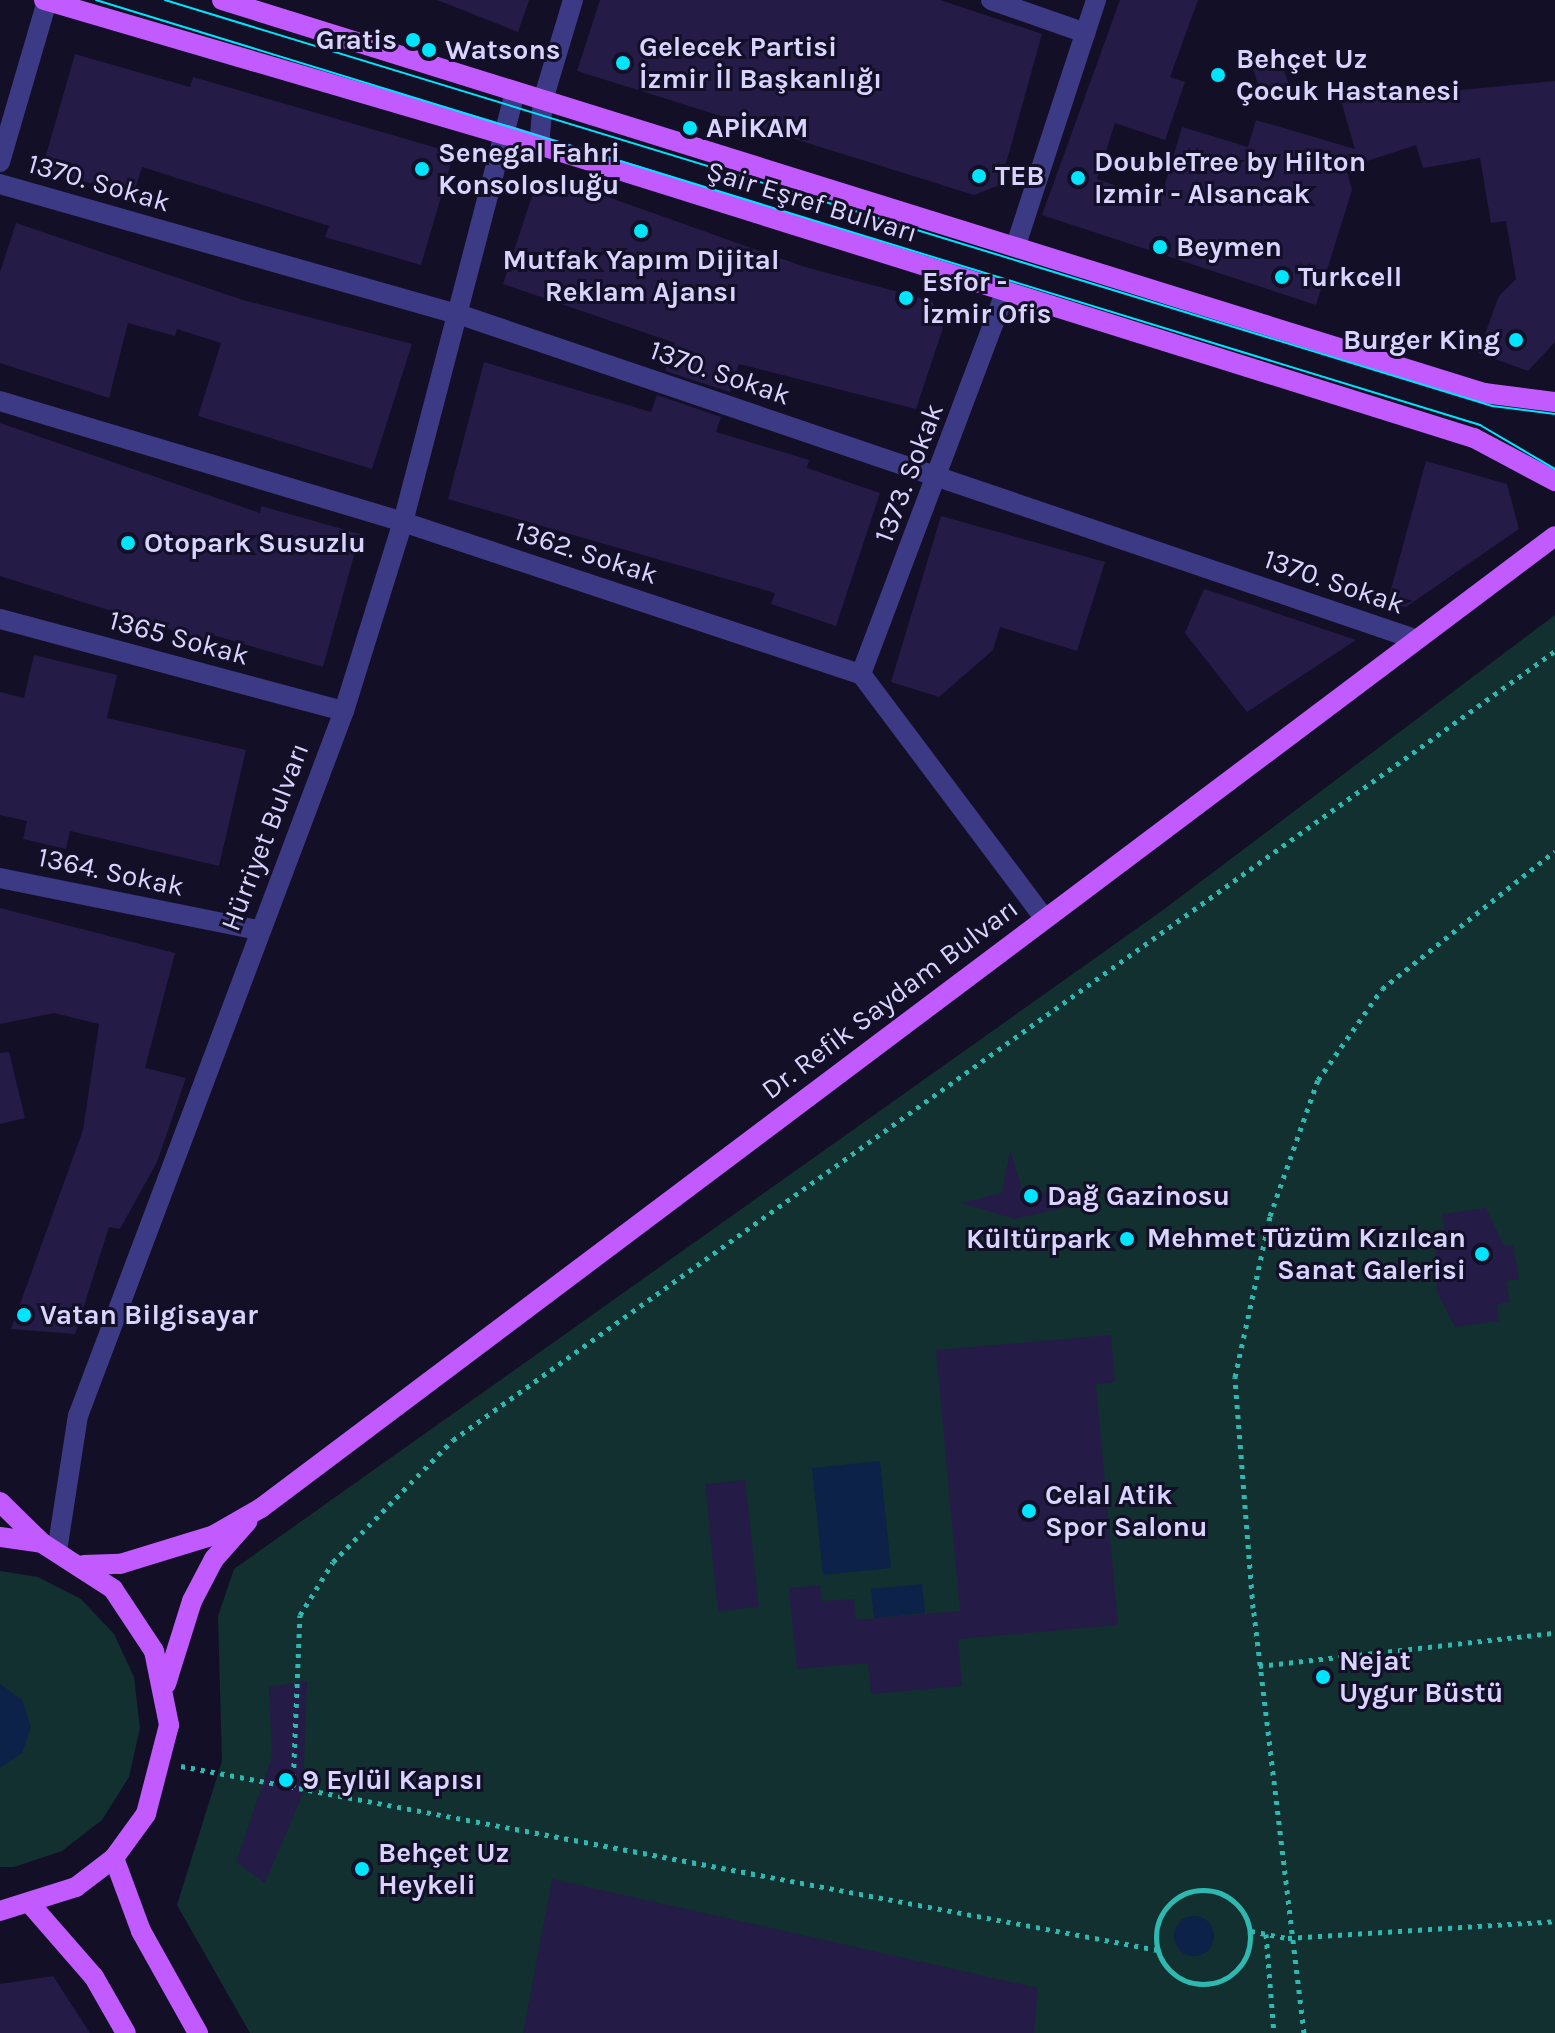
<!DOCTYPE html>
<html>
<head>
<meta charset="utf-8">
<style>
	body { margin:0 }
	#map { position:relative; width:1555px; height:2033px; overflow:hidden; background:#130f26; font-family:Karla,sans-serif }
	div>[style] { position:absolute }
	.green>* { inset:0; background:#12302f }
	.water>* { inset:0; background:#0c2248 }
	.round { border-radius:50% }
	.building>* { inset:0; background:#241b47 }
	.path>* { height:5px; margin-top:-2.5px; transform-origin:0; background:repeating-linear-gradient(90deg,#2fb8b0 0 4px,transparent 0 10px) }
	.path>.ring { margin:-2.5px; padding:0; box-sizing:content-box; background:none; border:5px solid #2fb8b0; border-radius:50% }
	.minor>* { height:20px; margin:-10px; padding:0 10px; transform-origin:10px; border-radius:10px; background:#3d3a85 }
	.primary>* { height:20px; margin:-10px; padding:0 10px; transform-origin:10px; border-radius:10px; background:#c25bff }
	.tram>* { height:2px; margin:-1px; padding:0 1px; transform-origin:1px; border-radius:1px; background:#00e5ff }
	.dots>* { width:22px; height:22px; translate:-50% -50%; box-sizing:border-box; border:4px solid #130f26; border-radius:50% }
	span { translate:-50% -50%; white-space:nowrap; text-align:center; line-height:1.15; -webkit-text-stroke:6px #130f26; paint-order:stroke }
	.poi-label { font-size:28px; color:#d9d4ff; font-weight:700 }
	.right { translate:-100% -50%; text-align:right }
	.left { translate:0 -50%; text-align:left }
	.street-label { font-size:28px; color:#d9d4ff }
</style>
</head>
<body>
<div id="map">
	<div class="green">
		<div style="clip-path:polygon(1555px 615px,1555px 2033px,250px 2033px,177px 1905px,222px 1761px,218px 1616px,234px 1569px,1163px 910px)"></div>
		<div style="clip-path:polygon(0 1571px,38px 1577px,81px 1599px,114px 1634px,134px 1677px,140px 1728px,129px 1777px,102px 1820px,62px 1851px,14px 1867px,0 1867px)"></div>
	</div>
	<div class="water">
		<div style="clip-path:polygon(880px 1461px,891px 1568px,823px 1575px,812px 1468px)"></div>
		<div style="clip-path:polygon(922px 1584px,925px 1613px,874px 1618px,871px 1589px)"></div>
		<div style="clip-path:polygon(0 1684px,22px 1700px,31px 1727px,22px 1753px,0 1768px)"></div>
		<div class="round" style="left:1174px;top:1916px;width:40px;height:40px"></div>
	</div>
	<div class="building">
		<div style="clip-path:polygon(437px 0,529px 0,518px 32px)"></div>
		<div style="clip-path:polygon(600px 0,940px 0,1042px 34px,1000px 185px,974px 195px,577px 71px)"></div>
		<div style="clip-path:polygon(1120px 0,1198px 0,1170px 77px,1185px 82px,1165px 140px,1115px 123px,1097px 179px,1160px 201px,1182px 127px,1248px 147px,1256px 120px,1355px 149px,1341px 101px,1375px 90px,1377px 98px,1555px 81px,1555px 342px,1528px 371px,1478px 353px,1499px 296px,1516px 279px,1506px 221px,1491px 223px,1480px 158px,1423px 168px,1416px 145px,1346px 168px,1352px 190px,1316px 305px,1042px 215px)"></div>
		<div style="clip-path:polygon(75px 54px,190px 87px,193px 77px,454px 153px,421px 265px,325px 237px,329px 226px,142px 167px,133px 196px,42px 169px)"></div>
		<div style="clip-path:polygon(1280px 60px,1291px 90px,1263px 100px,1253px 69px)"></div>
		<div style="clip-path:polygon(546px 182px,566px 182px,805px 267px,932px 301px,943px 328px,916px 409px,739px 364px,730px 392px,665px 371px,675px 343px,503px 284px,535px 187px)"></div>
		<div style="clip-path:polygon(16px 223px,243px 300px,412px 344px,372px 469px,198px 416px,221px 343px,177px 329px,175px 336px,128px 323px,109px 398px,0 363px,0 272px)"></div>
		<div style="clip-path:polygon(484px 362px,651px 412px,657px 395px,721px 417px,716px 432px,809px 460px,807px 468px,880px 493px,836px 626px,771px 604px,775px 593px,448px 499px)"></div>
		<div style="clip-path:polygon(0 423px,260px 513px,261px 506px,360px 534px,323px 667px,209px 634px,207px 641px,0 576px)"></div>
		<div style="clip-path:polygon(1426px 461px,1507px 484px,1519px 529px,1406px 607px,1387px 604px)"></div>
		<div style="clip-path:polygon(941px 516px,1105px 562px,1077px 651px,1000px 627px,993px 650px,939px 697px,891px 682px)"></div>
		<div style="clip-path:polygon(1204px 589px,1217px 593px,1356px 640px,1247px 712px,1185px 633px)"></div>
		<div style="clip-path:polygon(34px 655px,117px 675px,107px 718px,246px 750px,219px 866px,70px 831px,66px 849px,23px 839px,27px 821px,0 815px,0 692px,24px 698px)"></div>
		<div style="clip-path:polygon(0 908px,175px 953px,145px 1068px,186px 1078px,157px 1162px,120px 1229px,109px 1227px,75px 1334px,11px 1329px,83px 1130px,99px 1024px,54px 1013px,0 1024px)"></div>
		<div style="clip-path:polygon(9px 1052px,25px 1118px,0 1124px,0 1053px)"></div>
		<div style="clip-path:polygon(1010px 1150px,1024px 1195px,1080px 1188px,1083px 1203px,1015px 1219px,961px 1203px,1002px 1193px)"></div>
		<div style="clip-path:polygon(1486px 1208px,1504px 1246px,1513px 1245px,1519px 1279px,1506px 1281px,1510px 1302px,1497px 1304px,1499px 1321px,1455px 1327px,1437px 1292px,1435px 1236px,1445px 1234px,1442px 1214px)"></div>
		<div style="clip-path:polygon(1111px 1335px,1115px 1382px,1096px 1384px,1118px 1625px,958px 1639px,962px 1686px,871px 1694px,868px 1663px,797px 1669px,789px 1588px,820px 1585px,822px 1601px,854px 1599px,856px 1620px,960px 1611px,936px 1350px)"></div>
		<div style="clip-path:polygon(745px 1480px,759px 1607px,718px 1611px,705px 1484px)"></div>
		<div style="clip-path:polygon(307px 1681px,303px 1793px,265px 1883px,236px 1862px,272px 1757px,269px 1687px)"></div>
		<div style="clip-path:polygon(552px 1879px,1038px 1988px,1034px 2033px,523px 2033px)"></div>
		<div style="clip-path:polygon(53px 1976px,90px 2033px,0 2033px,0 1984px)"></div>
	</div>
	<div class="path">
		<div style="left:1259px;top:1666px;width:298px;rotate:-6.4deg"></div>
		<div style="left:181px;top:1766px;width:994px;rotate:10.67deg"></div>
		<div style="left:293px;top:1787px;width:172px;rotate:-87.7deg"></div>
		<div style="left:300px;top:1615px;width:62px;rotate:-58.1deg"></div>
		<div style="left:333px;top:1562px;width:171px;rotate:-45.5deg"></div>
		<div style="left:453px;top:1440px;width:1355px;rotate:-35.6deg"></div>
		<div class="ring" style="left:1156px;top:1890px;width:89px;height:89px"></div>
		<div style="left:1251px;top:1931px;width:38px;rotate:11deg"></div>
		<div style="left:1288px;top:1938px;width:268px;rotate:-3.6deg"></div>
		<div style="left:1266px;top:1934px;width:99px;rotate:85.4deg"></div>
		<div style="left:1304px;top:2033px;width:428px;rotate:-96.8deg"></div>
		<div style="left:1253px;top:1608px;width:232px;rotate:-94.5deg"></div>
		<div style="left:1235px;top:1377px;width:165px;rotate:-77.7deg"></div>
		<div style="left:1270px;top:1216px;width:144px;rotate:-70.6deg"></div>
		<div style="left:1318px;top:1080px;width:111px;rotate:-54.9deg"></div>
		<div style="left:1382px;top:989px;width:221px;rotate:-38.6deg"></div>
	</div>
	<div class="minor">
		<div style="left:991px;top:0;width:100px;rotate:19.3deg"></div>
		<div style="left:539px;top:147px;width:47px;rotate:-85.1deg"></div>
		<div style="left:543px;top:100px;width:104px;rotate:-73.3deg"></div>
		<div style="left:0;top:162px;width:168px;rotate:-73.7deg"></div>
		<div style="left:0;top:184px;width:479px;rotate:15.9deg"></div>
		<div style="left:461px;top:315px;width:1008px;rotate:18.76deg"></div>
		<div style="left:1016px;top:245px;width:258px;rotate:-71.9deg"></div>
		<div style="left:0;top:401px;width:421px;rotate:16.7deg"></div>
		<div style="left:403px;top:522px;width:483px;rotate:18.4deg"></div>
		<div style="left:861px;top:674px;width:305px;rotate:53.1deg"></div>
		<div style="left:0;top:619px;width:356px;rotate:15deg"></div>
		<div style="left:861px;top:674px;width:410px;rotate:-69.3deg"></div>
		<div style="left:0;top:878px;width:264px;rotate:11.4deg"></div>
		<div style="left:57px;top:1551px;width:137px;rotate:-81.2deg"></div>
		<div style="left:78px;top:1416px;width:754px;rotate:-69.33deg"></div>
		<div style="left:344px;top:711px;width:198px;rotate:-72.7deg"></div>
		<div style="left:403px;top:522px;width:445px;rotate:-75.4deg"></div>
	</div>
	<div class="primary">
		<div style="left:44px;top:0;width:482px;rotate:16.3deg"></div>
		<div style="left:507px;top:135px;width:1013px;rotate:17.4deg"></div>
		<div style="left:1474px;top:438px;width:92px;rotate:28deg"></div>
		<div style="left:222px;top:0;width:1322px;rotate:17.3deg"></div>
		<div style="left:1484px;top:393px;width:72px;rotate:7.2deg"></div>
		<div style="left:0;top:1502px;width:59px;rotate:44.3deg"></div>
		<div style="left:0;top:1537px;width:42px;rotate:8.1deg"></div>
		<div style="left:42px;top:1543px;width:85px;rotate:32.9deg"></div>
		<div style="left:113px;top:1589px;width:74px;rotate:56.5deg"></div>
		<div style="left:154px;top:1651px;width:76px;rotate:78.5deg"></div>
		<div style="left:169px;top:1725px;width:92px;rotate:104.5deg"></div>
		<div style="left:146px;top:1814px;width:54px;rotate:126deg"></div>
		<div style="left:114px;top:1858px;width:48px;rotate:142.7deg"></div>
		<div style="left:76px;top:1887px;width:80px;rotate:162.5deg"></div>
		<div style="left:84px;top:1565px;width:36px;rotate:-2deg"></div>
		<div style="left:120px;top:1564px;width:98px;rotate:-17.1deg"></div>
		<div style="left:214px;top:1535px;width:54px;rotate:-29.9deg"></div>
		<div style="left:261px;top:1508px;width:1618px;rotate:-36.91deg"></div>
		<div style="left:166px;top:1684px;width:87px;rotate:-72.6deg"></div>
		<div style="left:192px;top:1601px;width:47px;rotate:-62.4deg"></div>
		<div style="left:214px;top:1559px;width:50px;rotate:-48.3deg"></div>
		<div style="left:114px;top:1858px;width:78px;rotate:69.7deg"></div>
		<div style="left:141px;top:1931px;width:117px;rotate:60.8deg"></div>
		<div style="left:32px;top:1906px;width:94px;rotate:48.9deg"></div>
		<div style="left:94px;top:1977px;width:64px;rotate:60.3deg"></div>
	</div>
	<div class="tram">
		<div style="left:96px;top:0;width:1448px;rotate:17.07deg"></div>
		<div style="left:1480px;top:425px;width:87px;rotate:30.4deg"></div>
		<div style="left:165px;top:0;width:1388px;rotate:17.01deg"></div>
		<div style="left:1492px;top:406px;width:64px;rotate:7.2deg"></div>
	</div>
	<div class="dots">
		<div style="left:413px;top:40px;background:#00e5ff"></div>
		<div style="left:429px;top:50px;background:#00e5ff"></div>
		<div style="left:623px;top:63px;background:#00e5ff"></div>
		<div style="left:1218px;top:75px;background:#00e5ff"></div>
		<div style="left:690px;top:128px;background:#00e5ff"></div>
		<div style="left:422px;top:169px;background:#00e5ff"></div>
		<div style="left:979px;top:176px;background:#00e5ff"></div>
		<div style="left:1078px;top:178px;background:#00e5ff"></div>
		<div style="left:641px;top:231px;background:#00e5ff"></div>
		<div style="left:1160px;top:247px;background:#00e5ff"></div>
		<div style="left:1282px;top:277px;background:#00e5ff"></div>
		<div style="left:906px;top:298px;background:#00e5ff"></div>
		<div style="left:1516px;top:340px;background:#00e5ff"></div>
		<div style="left:128px;top:543px;background:#00e5ff"></div>
		<div style="left:1031px;top:1196px;background:#00e5ff"></div>
		<div style="left:1127px;top:1239px;background:#00e5ff"></div>
		<div style="left:1482px;top:1254px;background:#00e5ff"></div>
		<div style="left:24px;top:1315px;background:#00e5ff"></div>
		<div style="left:1029px;top:1511px;background:#00e5ff"></div>
		<div style="left:1323px;top:1677px;background:#00e5ff"></div>
		<div style="left:286px;top:1780px;background:#00e5ff"></div>
		<div style="left:362px;top:1869px;background:#00e5ff"></div>
	</div>
	<div class="poi-label">
		<span class="right" style="left:397px;top:40px">Gratis</span>
		<span class="left" style="left:639px;top:63px">Gelecek Partisi<br>İzmir İl Başkanlığı</span>
		<span class="left" style="left:445px;top:50px">Watsons</span>
		<span class="left" style="left:1236px;top:75px">Behçet Uz<br>Çocuk Hastanesi</span>
		<span class="left" style="left:706px;top:128px">APİKAM</span>
		<span class="left" style="left:438px;top:169px">Senegal Fahri<br>Konsolosluğu</span>
		<span class="left" style="left:1094px;top:178px">DoubleTree by Hilton<br>Izmir - Alsancak</span>
		<span class="left" style="left:995px;top:176px">TEB</span>
		<span class="left" style="left:1176px;top:247px">Beymen</span>
		<span style="left:641px;top:276px">Mutfak Yapım Dijital<br>Reklam Ajansı</span>
		<span class="left" style="left:1298px;top:277px">Turkcell</span>
		<span class="left" style="left:922px;top:298px">Esfor -<br>İzmir Ofis</span>
		<span class="right" style="left:1500px;top:340px">Burger King</span>
		<span class="left" style="left:144px;top:543px">Otopark Susuzlu</span>
		<span class="left" style="left:1047px;top:1196px">Dağ Gazinosu</span>
		<span class="right" style="left:1466px;top:1254px">Mehmet Tüzüm Kızılcan<br>Sanat Galerisi</span>
		<span class="right" style="left:1111px;top:1239px">Kültürpark</span>
		<span class="left" style="left:40px;top:1315px">Vatan Bilgisayar</span>
		<span class="left" style="left:1045px;top:1511px">Celal Atik<br>Spor Salonu</span>
		<span class="left" style="left:1339px;top:1677px">Nejat<br>Uygur Büstü</span>
		<span class="left" style="left:302px;top:1780px">9 Eylül Kapısı</span>
		<span class="left" style="left:378px;top:1869px">Behçet Uz<br>Heykeli</span>
	</div>
	<div class="street-label">
		<span style="left:99px;top:183px;rotate:16deg">1370. Sokak</span>
		<span style="left:812px;top:202px;rotate:17deg">Şair Eşref Bulvarı</span>
		<span style="left:720px;top:373px;rotate:19deg">1370. Sokak</span>
		<span style="left:909px;top:473px;rotate:-69deg">1373. Sokak</span>
		<span style="left:586px;top:553px;rotate:18deg">1362. Sokak</span>
		<span style="left:1334px;top:582px;rotate:19deg">1370. Sokak</span>
		<span style="left:179px;top:638px;rotate:15deg">1365 Sokak</span>
		<span style="left:265px;top:837px;rotate:-69deg">Hürriyet Bulvarı</span>
		<span style="left:111px;top:872px;rotate:12deg">1364. Sokak</span>
		<span style="left:890px;top:999px;rotate:-37deg">Dr. Refik Saydam Bulvarı</span>
	</div>
</div>
</body>
</html>
